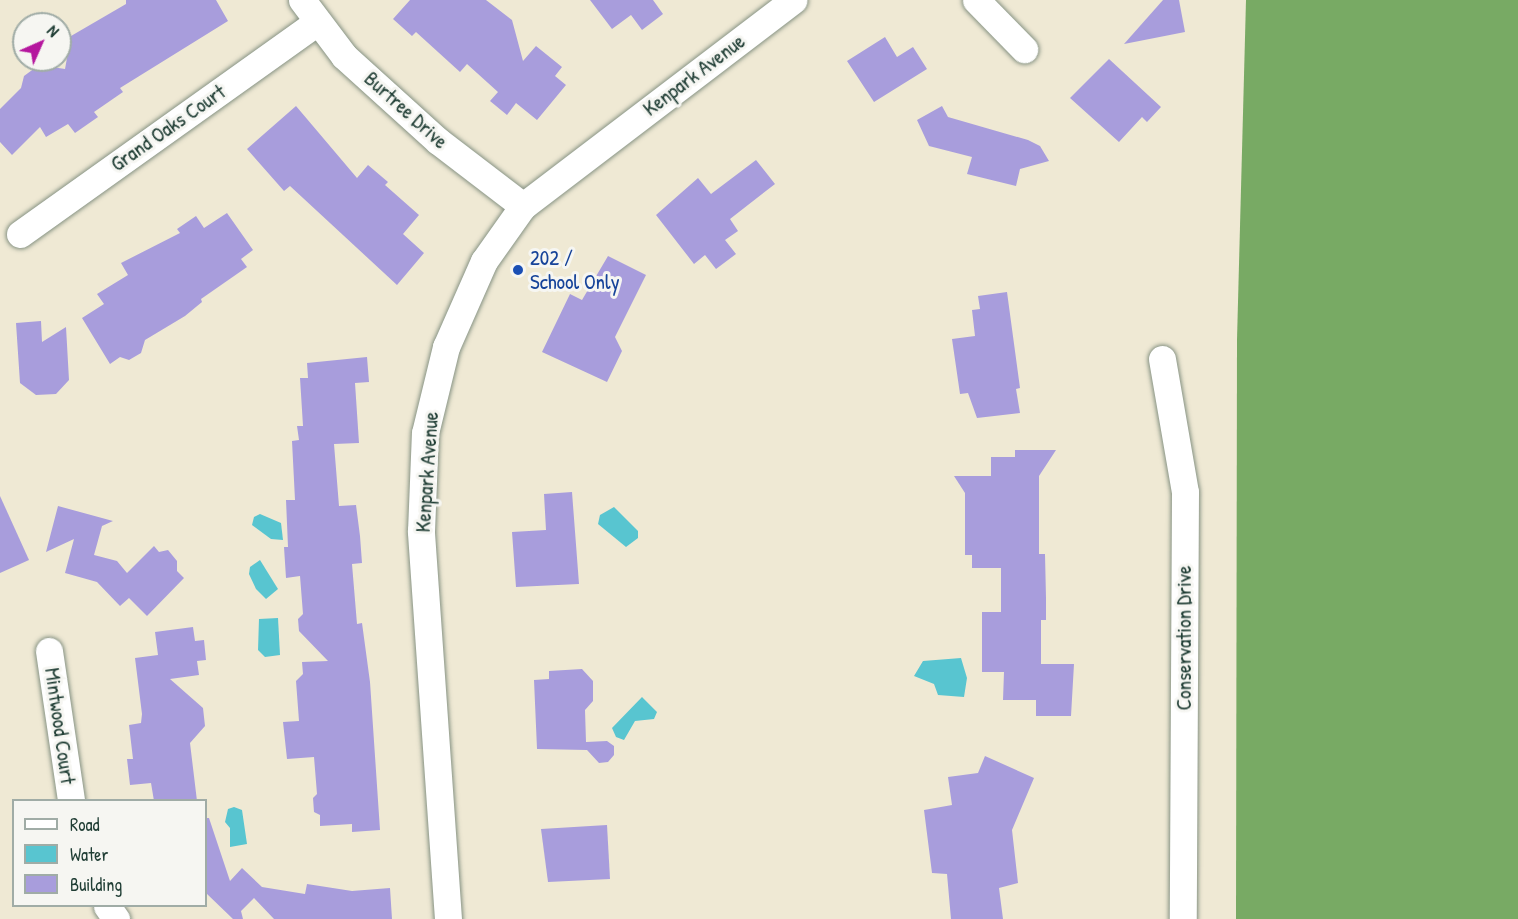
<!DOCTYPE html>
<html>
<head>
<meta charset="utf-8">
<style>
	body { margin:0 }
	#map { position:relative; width:1518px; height:919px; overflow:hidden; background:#efe9d4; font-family:"Patrick Hand",sans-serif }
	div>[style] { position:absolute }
	.forest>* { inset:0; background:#78aa64 }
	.water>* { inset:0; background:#58c5d0 }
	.building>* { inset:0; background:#a89ddc }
	.roads { filter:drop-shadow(0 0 2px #879384) drop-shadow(0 0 2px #879384) }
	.minor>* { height:27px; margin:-13.5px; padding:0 13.5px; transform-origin:13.5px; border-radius:13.5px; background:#fff }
	.dots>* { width:16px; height:16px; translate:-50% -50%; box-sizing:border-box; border:3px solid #f6f6f2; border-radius:50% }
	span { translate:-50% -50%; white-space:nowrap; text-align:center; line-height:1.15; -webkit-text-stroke:6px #f6f6f2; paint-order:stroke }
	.street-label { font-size:21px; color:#1f3d34 }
	.transit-label { font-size:21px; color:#164399 }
	.left { translate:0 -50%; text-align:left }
	.legend { position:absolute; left:12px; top:799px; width:195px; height:108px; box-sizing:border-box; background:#f6f6f2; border:2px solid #a0aca6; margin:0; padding:8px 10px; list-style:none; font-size:18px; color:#1f3d34 }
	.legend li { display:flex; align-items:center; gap:12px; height:30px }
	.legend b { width:30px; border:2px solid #a0aca6 }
	.north { position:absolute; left:12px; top:12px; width:60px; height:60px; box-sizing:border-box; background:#f6f6f2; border:2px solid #a0aca6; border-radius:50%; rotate:45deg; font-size:16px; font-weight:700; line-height:24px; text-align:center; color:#1f3d34 }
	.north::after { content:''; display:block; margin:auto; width:21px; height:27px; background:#b5179e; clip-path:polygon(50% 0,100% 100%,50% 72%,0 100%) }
</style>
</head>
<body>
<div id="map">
	<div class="forest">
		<div style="clip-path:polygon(1246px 0,1518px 0,1518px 919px,1236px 919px,1237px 340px)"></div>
	</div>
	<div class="water">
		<div style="clip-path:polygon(614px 507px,638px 531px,638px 538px,626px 547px,598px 524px,600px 515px)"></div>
		<div style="clip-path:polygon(260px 514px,281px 523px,283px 540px,271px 539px,252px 525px,254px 517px)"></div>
		<div style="clip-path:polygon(260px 560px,278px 589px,266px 599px,256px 589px,249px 574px,250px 567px)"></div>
		<div style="clip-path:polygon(278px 618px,280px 655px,265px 657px,258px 650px,259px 619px)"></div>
		<div style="clip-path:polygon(961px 658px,967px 678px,964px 697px,938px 695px,934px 684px,914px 676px,923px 661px)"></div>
		<div style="clip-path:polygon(642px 697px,657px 712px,654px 719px,635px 721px,624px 740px,616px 737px,612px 728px)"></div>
		<div style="clip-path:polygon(234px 807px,242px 810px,247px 844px,230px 847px,230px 828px,225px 822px,228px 809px)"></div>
	</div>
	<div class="building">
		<div style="clip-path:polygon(126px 0,216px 0,228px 21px,120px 88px,123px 92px,94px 112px,98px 117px,75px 133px,68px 124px,46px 137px,40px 127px,12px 155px,0 142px,0 109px,21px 88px,24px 76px,39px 65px,65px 69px,71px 36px,126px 4px)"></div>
		<div style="clip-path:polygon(410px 0,486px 0,512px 20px,523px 61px,536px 46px,562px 67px,555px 76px,566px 85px,537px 120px,516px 103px,507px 115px,490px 101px,498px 92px,467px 64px,460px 72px,416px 32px,412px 36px,393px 19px)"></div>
		<div style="clip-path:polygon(590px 0,653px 0,663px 14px,642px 30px,631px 15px,612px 29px)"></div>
		<div style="clip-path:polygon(1163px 0,1179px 0,1185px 32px,1124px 44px)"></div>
		<div style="clip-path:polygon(885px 37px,897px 57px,913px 47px,927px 69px,874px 102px,847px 61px)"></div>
		<div style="clip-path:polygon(1109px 59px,1161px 107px,1147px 122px,1142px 117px,1119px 142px,1070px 98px)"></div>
		<div style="clip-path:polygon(296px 106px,357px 178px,368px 165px,388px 182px,385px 185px,419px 215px,403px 234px,424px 253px,397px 285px,290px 186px,284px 191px,247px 149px)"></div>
		<div style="clip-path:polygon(942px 106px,948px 117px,1028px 140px,1040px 146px,1049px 161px,1020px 169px,1016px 186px,967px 174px,972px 157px,929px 146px,917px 120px)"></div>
		<div style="clip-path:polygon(756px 160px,775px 184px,730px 219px,738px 231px,725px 240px,736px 254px,716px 269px,705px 255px,694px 264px,656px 215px,698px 178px,711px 194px)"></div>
		<div style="clip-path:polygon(227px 213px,253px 250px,241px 259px,247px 267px,201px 299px,202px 302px,185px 316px,145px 340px,141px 353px,129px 360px,120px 357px,110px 364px,82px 318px,104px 304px,97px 294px,128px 275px,121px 263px,180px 233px,177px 229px,196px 216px,204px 228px)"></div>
		<div style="clip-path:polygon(608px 256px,646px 275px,615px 337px,622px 351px,607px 382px,542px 352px,570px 294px,582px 300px)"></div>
		<div style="clip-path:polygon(1007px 292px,1020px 388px,1016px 389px,1020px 413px,977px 418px,968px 393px,960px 394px,952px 339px,975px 336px,972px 310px,980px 309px,978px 296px)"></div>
		<div style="clip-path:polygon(41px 321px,42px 342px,66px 327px,69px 380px,56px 394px,36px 395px,20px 383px,16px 323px)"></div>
		<div style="clip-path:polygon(367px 357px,369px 382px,355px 383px,359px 443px,334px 444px,339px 506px,356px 505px,360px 536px,362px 563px,352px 564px,357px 624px,362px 623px,370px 682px,380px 830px,352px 832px,352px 824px,320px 826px,320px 815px,314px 812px,313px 798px,317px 794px,314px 757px,287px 759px,283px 722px,299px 721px,296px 681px,303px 674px,302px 662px,328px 661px,299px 631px,298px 619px,303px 614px,300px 576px,286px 578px,284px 547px,288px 547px,286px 500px,295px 500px,292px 441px,299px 440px,297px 426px,303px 426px,300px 378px,308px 378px,307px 363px)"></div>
		<div style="clip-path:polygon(1015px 450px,1056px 450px,1039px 476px,1039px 554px,1045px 554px,1046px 598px,1046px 620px,1041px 620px,1041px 664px,1074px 664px,1071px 716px,1036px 716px,1036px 700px,1003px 700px,1004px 672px,982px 672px,982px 612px,1001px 612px,1001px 568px,972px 568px,972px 555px,965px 555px,965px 493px,954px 476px,991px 476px,991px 457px,1015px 457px)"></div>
		<div style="clip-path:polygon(572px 492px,579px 584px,516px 587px,512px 532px,546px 530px,544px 494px)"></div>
		<div style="clip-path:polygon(0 496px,29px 560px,0 573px)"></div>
		<div style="clip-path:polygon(58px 506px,113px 521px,102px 526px,94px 555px,117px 561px,127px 573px,154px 546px,159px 552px,168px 550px,177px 561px,177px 571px,184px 578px,147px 616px,129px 598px,120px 606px,97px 582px,65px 573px,74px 539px,46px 552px)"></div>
		<div style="clip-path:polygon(193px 627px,195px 641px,204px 640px,206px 660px,197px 661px,199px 675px,170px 679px,203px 708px,205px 726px,190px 743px,197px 801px,154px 801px,151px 783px,130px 785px,127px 759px,133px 759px,129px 725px,141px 723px,142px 714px,135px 658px,158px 655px,155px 632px)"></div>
		<div style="clip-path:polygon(582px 669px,593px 681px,593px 701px,585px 710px,586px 742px,607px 741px,614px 746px,614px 755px,608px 762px,599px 763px,587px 750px,537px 749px,534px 680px,549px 679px,549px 671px)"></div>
		<div style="clip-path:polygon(985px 756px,1034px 778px,1012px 830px,1018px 883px,999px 888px,1003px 919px,951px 919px,947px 874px,932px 873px,924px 810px,952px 805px,948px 777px,978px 773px)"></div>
		<div style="clip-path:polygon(206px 818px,209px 818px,230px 881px,242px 868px,262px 887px,305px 894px,307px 884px,352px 891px,390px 888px,392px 919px,274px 919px,254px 898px,241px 911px,243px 919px,233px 919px,206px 893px)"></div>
		<div style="clip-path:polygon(607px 825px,610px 879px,548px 882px,541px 829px)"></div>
	</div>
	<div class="roads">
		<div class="minor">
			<div style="left:302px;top:0;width:70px;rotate:53.1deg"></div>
			<div style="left:344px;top:56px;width:127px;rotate:42.1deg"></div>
			<div style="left:438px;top:141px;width:107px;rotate:37.4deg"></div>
			<div style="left:976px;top:0;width:69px;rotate:45.6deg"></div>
			<div style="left:20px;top:234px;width:365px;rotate:-35.5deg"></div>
			<div style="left:1162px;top:359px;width:135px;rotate:80.2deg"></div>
			<div style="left:1185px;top:492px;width:427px;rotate:90.3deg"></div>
			<div style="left:49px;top:651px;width:151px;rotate:81.6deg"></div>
			<div style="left:107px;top:906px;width:16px;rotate:55deg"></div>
			<div style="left:448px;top:919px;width:389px;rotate:-94deg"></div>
			<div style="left:421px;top:531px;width:98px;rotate:-87.7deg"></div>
			<div style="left:425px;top:433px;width:89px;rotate:-76.3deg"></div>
			<div style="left:446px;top:347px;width:94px;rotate:-66.2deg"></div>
			<div style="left:484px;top:261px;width:67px;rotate:-54.7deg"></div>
			<div style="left:523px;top:206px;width:340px;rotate:-37.3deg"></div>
		</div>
	</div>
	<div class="dots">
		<div style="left:518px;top:270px;background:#1a4fb4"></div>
	</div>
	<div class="street-label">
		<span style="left:694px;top:75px;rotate:-37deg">Kenpark Avenue</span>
		<span style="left:406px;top:110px;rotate:42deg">Burtree Drive</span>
		<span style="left:168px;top:128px;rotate:-35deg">Grand Oaks Court</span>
		<span style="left:427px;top:472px;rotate:-86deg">Kenpark Avenue</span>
		<span style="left:1184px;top:638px;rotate:-90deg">Conservation Drive</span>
		<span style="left:60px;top:726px;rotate:82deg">Mintwood Court</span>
	</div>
	<div class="transit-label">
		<span class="left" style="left:530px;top:270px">202 /<br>School Only</span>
	</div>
	<ul class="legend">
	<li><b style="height:8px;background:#fff"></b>Road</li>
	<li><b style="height:16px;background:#58c5d0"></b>Water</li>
	<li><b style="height:16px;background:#a89ddc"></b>Building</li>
	</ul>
	<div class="north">N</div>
</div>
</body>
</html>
